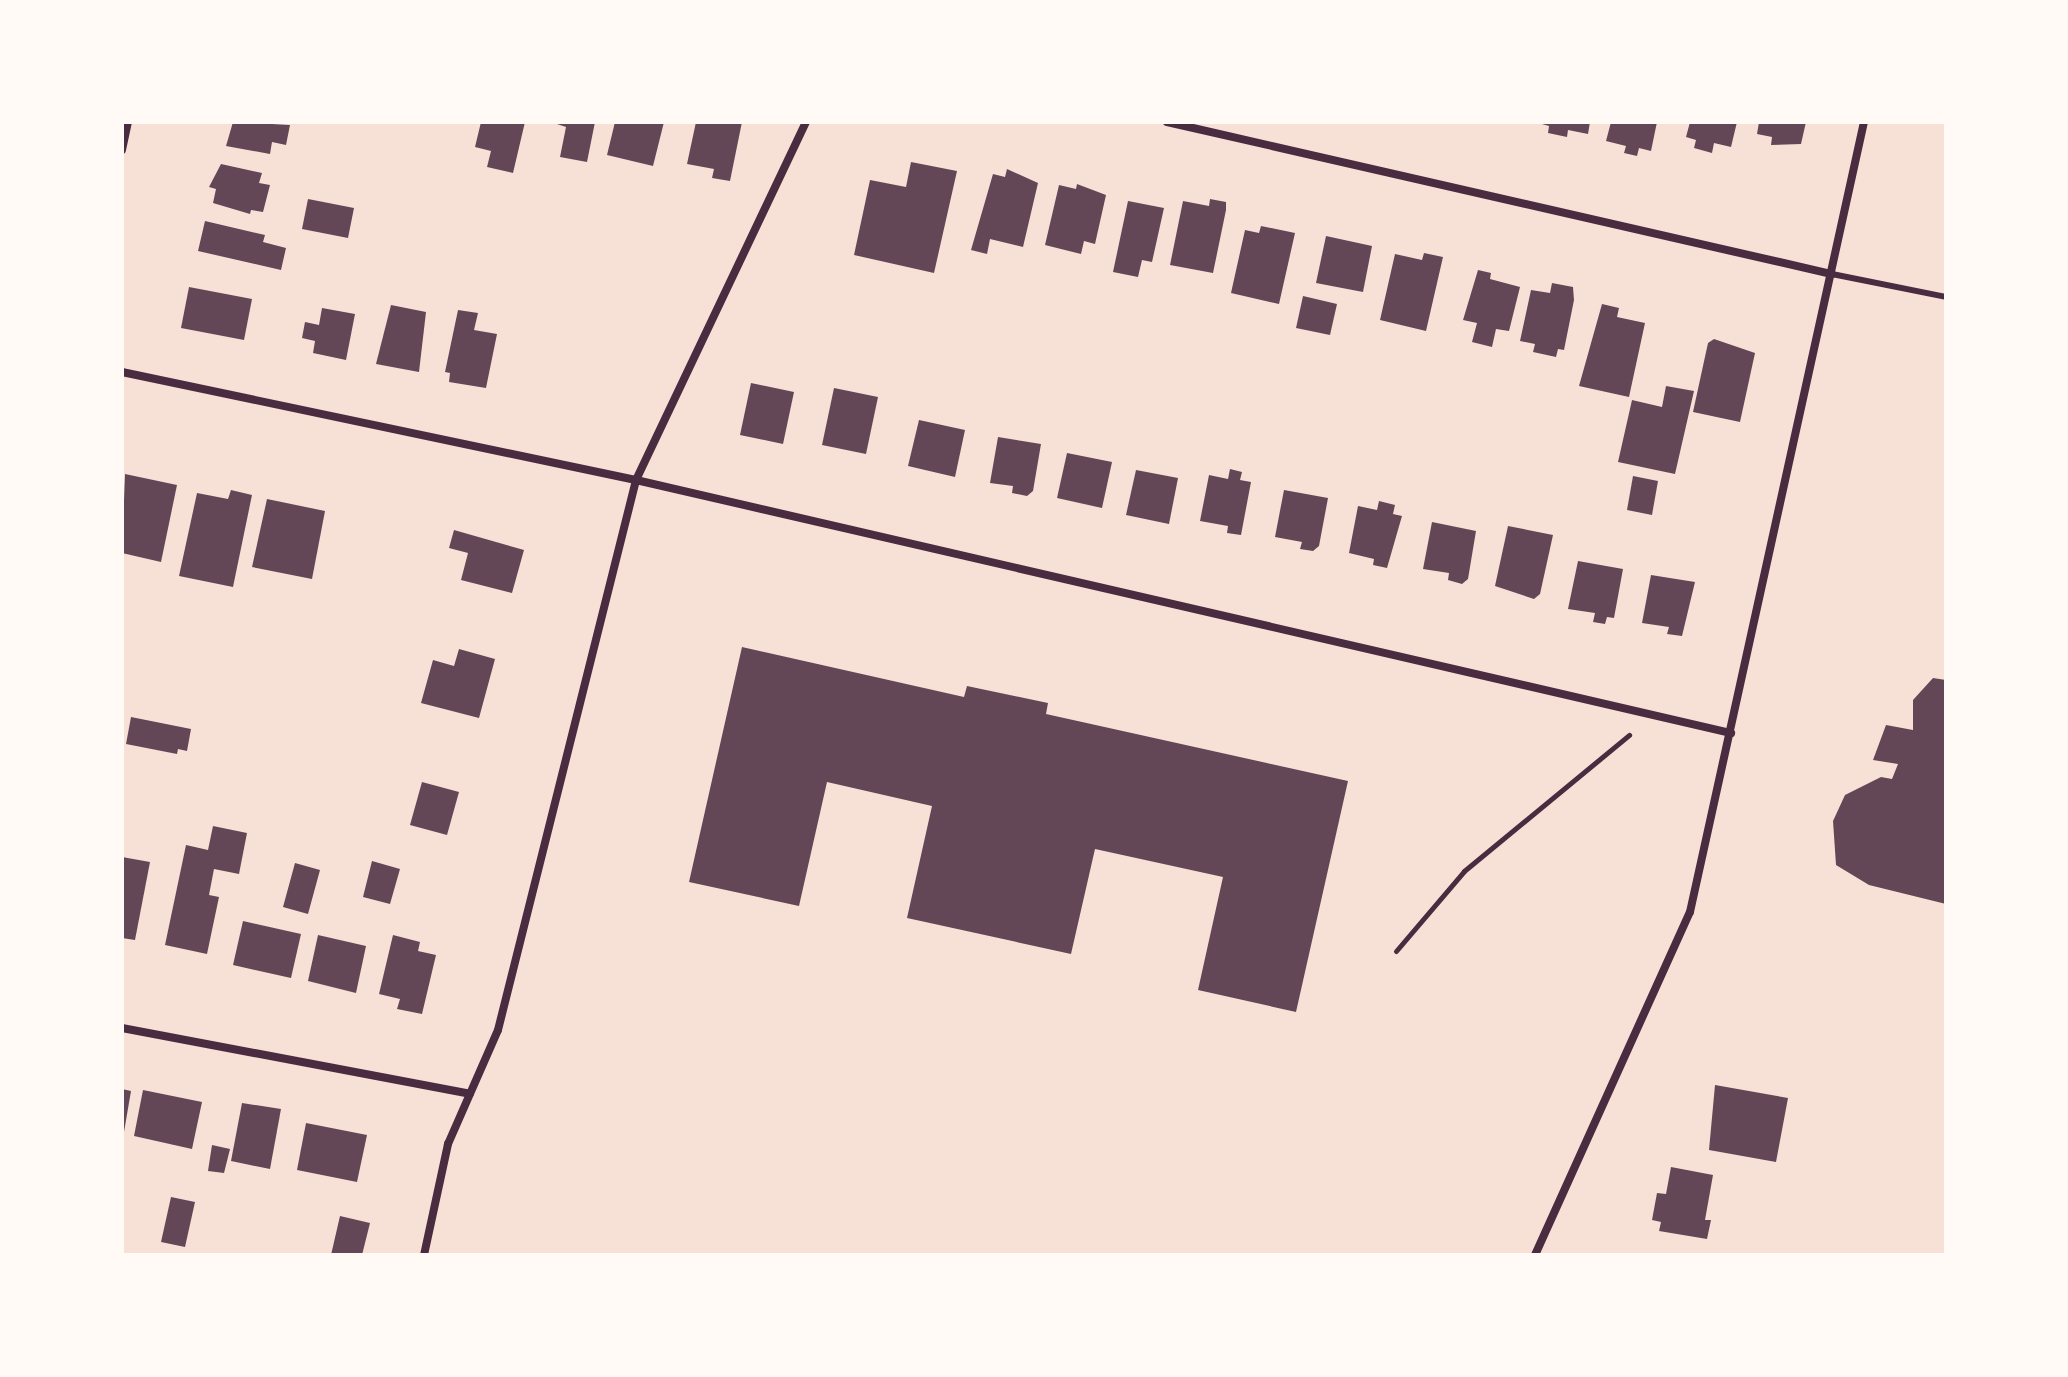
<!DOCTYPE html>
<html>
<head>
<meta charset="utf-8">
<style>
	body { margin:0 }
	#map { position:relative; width:2068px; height:1377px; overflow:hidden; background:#f7e1d7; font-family:Karla,sans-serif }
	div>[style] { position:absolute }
	.building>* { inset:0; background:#644757 }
	.path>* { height:5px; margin:-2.5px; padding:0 2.5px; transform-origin:2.5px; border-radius:2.5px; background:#4a2c40 }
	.service>* { height:6px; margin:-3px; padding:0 3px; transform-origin:3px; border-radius:3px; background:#4a2c40 }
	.minor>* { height:8px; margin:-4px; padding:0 4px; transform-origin:4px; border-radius:4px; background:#4a2c40 }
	span { translate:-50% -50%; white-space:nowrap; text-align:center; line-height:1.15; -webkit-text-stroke:8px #fffaf5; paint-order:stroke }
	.frame { position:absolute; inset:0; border:124px solid #fffaf5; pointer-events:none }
</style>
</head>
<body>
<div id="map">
	<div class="building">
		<div style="clip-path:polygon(233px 122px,290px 125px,286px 145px,272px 142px,270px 154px,226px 146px)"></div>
		<div style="clip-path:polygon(481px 122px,525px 122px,513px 173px,487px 167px,491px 151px,475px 147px)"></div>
		<div style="clip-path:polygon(551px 122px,595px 122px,587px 162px,560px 157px,566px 127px)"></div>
		<div style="clip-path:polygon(615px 122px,664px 122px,653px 166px,607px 155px)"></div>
		<div style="clip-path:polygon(696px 122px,742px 122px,730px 181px,712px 178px,714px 169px,687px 164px)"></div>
		<div style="clip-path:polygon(1535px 122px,1590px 122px,1588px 134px,1568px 130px,1567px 137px,1548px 133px,1549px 126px)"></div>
		<div style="clip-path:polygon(1611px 122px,1657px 122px,1651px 151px,1639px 148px,1637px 156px,1624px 153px,1626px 146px,1606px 141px)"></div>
		<div style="clip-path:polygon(1690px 122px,1737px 122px,1731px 147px,1714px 143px,1712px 153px,1694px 148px,1696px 140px,1686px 137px)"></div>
		<div style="clip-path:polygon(1759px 122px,1806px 122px,1801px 144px,1771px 145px,1772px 137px,1757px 134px)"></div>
		<div style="clip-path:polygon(911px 162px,957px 171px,934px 273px,854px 255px,870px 180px,906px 187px)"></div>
		<div style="clip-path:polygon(221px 164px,262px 173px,259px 183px,270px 185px,263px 212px,251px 210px,250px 214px,213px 203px,216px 189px,209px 187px)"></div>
		<div style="clip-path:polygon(1007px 169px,1038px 183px,1023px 247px,990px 239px,987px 254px,971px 250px,993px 174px,1005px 177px)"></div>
		<div style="clip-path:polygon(1077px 184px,1106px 195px,1095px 244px,1084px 241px,1081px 254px,1045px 245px,1059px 185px,1076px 189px)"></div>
		<div style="clip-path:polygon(308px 199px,354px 208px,348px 238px,302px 229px)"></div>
		<div style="clip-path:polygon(1210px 199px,1226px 202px,1226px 210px,1213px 273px,1170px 265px,1183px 201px,1209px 206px)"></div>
		<div style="clip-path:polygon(1128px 201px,1164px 208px,1152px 262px,1142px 260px,1138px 277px,1113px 272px)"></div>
		<div style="clip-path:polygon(205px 221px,265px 235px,263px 242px,286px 248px,281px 270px,198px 251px)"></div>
		<div style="clip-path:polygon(1261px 226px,1295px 233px,1279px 304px,1231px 293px,1245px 230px,1259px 233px)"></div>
		<div style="clip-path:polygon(1326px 236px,1372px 246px,1363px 292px,1316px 283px)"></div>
		<div style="clip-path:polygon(1424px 253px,1443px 257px,1426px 331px,1380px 320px,1395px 254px,1422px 260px)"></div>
		<div style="clip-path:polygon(1478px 270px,1491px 273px,1490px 279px,1520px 287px,1509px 331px,1496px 329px,1492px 347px,1472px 342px,1477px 323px,1463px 320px)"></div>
		<div style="clip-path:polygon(1552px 283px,1573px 287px,1574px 300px,1564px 350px,1558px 349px,1556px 357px,1533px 352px,1535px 344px,1520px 341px,1531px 290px,1550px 293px)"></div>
		<div style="clip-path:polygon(189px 287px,252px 299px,244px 340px,181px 328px)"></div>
		<div style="clip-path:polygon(1303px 296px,1337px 304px,1330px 335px,1296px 328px)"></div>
		<div style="clip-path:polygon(1602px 304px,1619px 308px,1617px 317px,1645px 323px,1629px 397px,1579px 386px)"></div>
		<div style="clip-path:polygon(391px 305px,426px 312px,419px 372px,376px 364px)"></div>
		<div style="clip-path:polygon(322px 308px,355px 314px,346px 360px,313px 353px,315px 341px,302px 338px,305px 322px,319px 325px)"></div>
		<div style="clip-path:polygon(458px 310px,478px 313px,474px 330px,497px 334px,486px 388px,449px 382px,450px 373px,445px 372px)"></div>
		<div style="clip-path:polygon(1714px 339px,1755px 353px,1740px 422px,1693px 412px,1708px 343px)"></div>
		<div style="clip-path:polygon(751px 383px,794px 392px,783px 444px,740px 435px)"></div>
		<div style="clip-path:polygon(1666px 386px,1694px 391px,1675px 474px,1618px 462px,1632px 400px,1662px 407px)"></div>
		<div style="clip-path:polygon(834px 388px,878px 397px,866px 454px,822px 445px)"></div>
		<div style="clip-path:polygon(919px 420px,965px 430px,955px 477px,908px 466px)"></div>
		<div style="clip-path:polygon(998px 437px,1041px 444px,1033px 491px,1027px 496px,1012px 493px,1013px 486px,990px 483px)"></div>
		<div style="clip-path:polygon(1067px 453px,1112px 462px,1102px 508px,1057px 498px)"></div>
		<div style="clip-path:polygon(1230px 469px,1242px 472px,1240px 480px,1251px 482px,1241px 535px,1227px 533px,1228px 526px,1200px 521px,1209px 475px,1228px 479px)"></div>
		<div style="clip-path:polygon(1136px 470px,1178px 478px,1169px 524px,1126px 515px)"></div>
		<div style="clip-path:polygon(125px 474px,177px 485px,161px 562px,122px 553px)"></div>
		<div style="clip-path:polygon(1633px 476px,1658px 481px,1652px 515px,1627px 510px)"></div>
		<div style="clip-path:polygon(231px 490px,252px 495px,233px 587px,179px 576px,197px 493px,228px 499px)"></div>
		<div style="clip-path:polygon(1284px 490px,1328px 498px,1319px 546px,1313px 551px,1300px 549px,1302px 542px,1275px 537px)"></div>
		<div style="clip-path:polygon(267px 499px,325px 511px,312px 579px,252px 567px)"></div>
		<div style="clip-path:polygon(1379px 501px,1395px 505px,1393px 514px,1402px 516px,1387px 568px,1373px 565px,1374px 559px,1349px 553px,1358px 506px,1377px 510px)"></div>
		<div style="clip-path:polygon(1432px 522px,1476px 531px,1468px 579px,1462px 584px,1448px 580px,1449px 573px,1423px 569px)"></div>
		<div style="clip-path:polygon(1508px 526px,1553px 535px,1540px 594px,1534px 599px,1495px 586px)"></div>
		<div style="clip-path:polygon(454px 530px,524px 550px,512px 593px,461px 580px,468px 553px,449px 548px)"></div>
		<div style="clip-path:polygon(1578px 561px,1623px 569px,1614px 618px,1607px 617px,1605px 624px,1593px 622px,1595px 613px,1568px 609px)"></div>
		<div style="clip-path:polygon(1651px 575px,1695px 582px,1682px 636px,1667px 634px,1669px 627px,1642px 623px)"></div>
		<div style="clip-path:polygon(742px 647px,964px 697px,967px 686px,1048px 703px,1046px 714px,1348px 781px,1296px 1012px,1198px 990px,1223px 877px,1095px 849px,1071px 954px,907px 918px,932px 806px,827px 782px,799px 906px,689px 882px)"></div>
		<div style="clip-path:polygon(459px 649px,495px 659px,479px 718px,421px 703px,433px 660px,454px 666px)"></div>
		<div style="clip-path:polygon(1933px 678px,1946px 680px,1946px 904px,1869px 885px,1836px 865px,1833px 821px,1845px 795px,1881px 777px,1892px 779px,1898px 764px,1873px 760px,1886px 725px,1913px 730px,1913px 700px)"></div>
		<div style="clip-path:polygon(131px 717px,191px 729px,187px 751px,178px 749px,177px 754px,126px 744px)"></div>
		<div style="clip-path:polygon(422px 782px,459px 792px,447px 835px,410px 825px)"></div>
		<div style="clip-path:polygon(213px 826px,247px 833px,239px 874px,214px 869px,209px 895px,219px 897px,207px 954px,165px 945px,186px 845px,208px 850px)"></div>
		<div style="clip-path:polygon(122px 857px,150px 862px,135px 940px,122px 938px)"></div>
		<div style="clip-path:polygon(372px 861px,400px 869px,390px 904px,363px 897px)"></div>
		<div style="clip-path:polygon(295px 863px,320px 870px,308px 914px,283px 907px)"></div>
		<div style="clip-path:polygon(243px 921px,301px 934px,291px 978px,233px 965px)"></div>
		<div style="clip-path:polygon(318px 935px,366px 946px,356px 993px,308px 981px)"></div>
		<div style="clip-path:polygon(393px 935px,420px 942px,418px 951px,436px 955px,422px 1014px,397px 1009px,400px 999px,379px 994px)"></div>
		<div style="clip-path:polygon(1715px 1085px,1788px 1098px,1776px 1162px,1709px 1150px)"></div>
		<div style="clip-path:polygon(122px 1089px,131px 1091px,124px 1132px,122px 1132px)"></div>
		<div style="clip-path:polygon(143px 1090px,202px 1102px,192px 1149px,134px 1136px)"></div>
		<div style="clip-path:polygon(242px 1103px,281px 1109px,270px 1169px,231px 1161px)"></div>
		<div style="clip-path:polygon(306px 1123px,367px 1135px,357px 1182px,297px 1170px)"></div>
		<div style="clip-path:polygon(212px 1145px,230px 1149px,224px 1173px,208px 1171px)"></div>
		<div style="clip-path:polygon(1671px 1167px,1713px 1175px,1705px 1220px,1711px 1220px,1707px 1239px,1659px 1231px,1661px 1222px,1652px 1220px,1657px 1193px,1666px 1194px)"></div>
		<div style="clip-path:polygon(171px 1197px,195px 1202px,185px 1247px,161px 1242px)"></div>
		<div style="clip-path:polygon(340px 1216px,370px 1223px,362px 1255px,331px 1255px)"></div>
	</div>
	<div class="path">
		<div style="left:1396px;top:951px;width:105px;rotate:-49.6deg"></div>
		<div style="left:1464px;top:871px;width:214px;rotate:-39.5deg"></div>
	</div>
	<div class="service">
		<div style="left:1832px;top:274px;width:116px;rotate:11.4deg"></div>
	</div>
	<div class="minor">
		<div style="left:1167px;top:122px;width:682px;rotate:12.88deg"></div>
		<div style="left:122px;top:150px;width:29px;rotate:-78deg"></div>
		<div style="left:122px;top:372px;width:525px;rotate:11.87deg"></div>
		<div style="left:636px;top:480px;width:1124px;rotate:13.01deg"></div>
		<div style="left:122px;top:1028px;width:354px;rotate:10.7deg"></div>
		<div style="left:424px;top:1255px;width:114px;rotate:-77.8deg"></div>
		<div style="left:448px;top:1144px;width:124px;rotate:-66.3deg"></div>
		<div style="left:498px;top:1030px;width:567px;rotate:-75.91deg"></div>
		<div style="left:636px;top:480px;width:396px;rotate:-64.6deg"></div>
		<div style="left:1535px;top:1255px;width:376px;rotate:-65.7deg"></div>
		<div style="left:1690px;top:912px;width:809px;rotate:-77.58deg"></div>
	</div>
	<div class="frame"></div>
</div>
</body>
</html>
